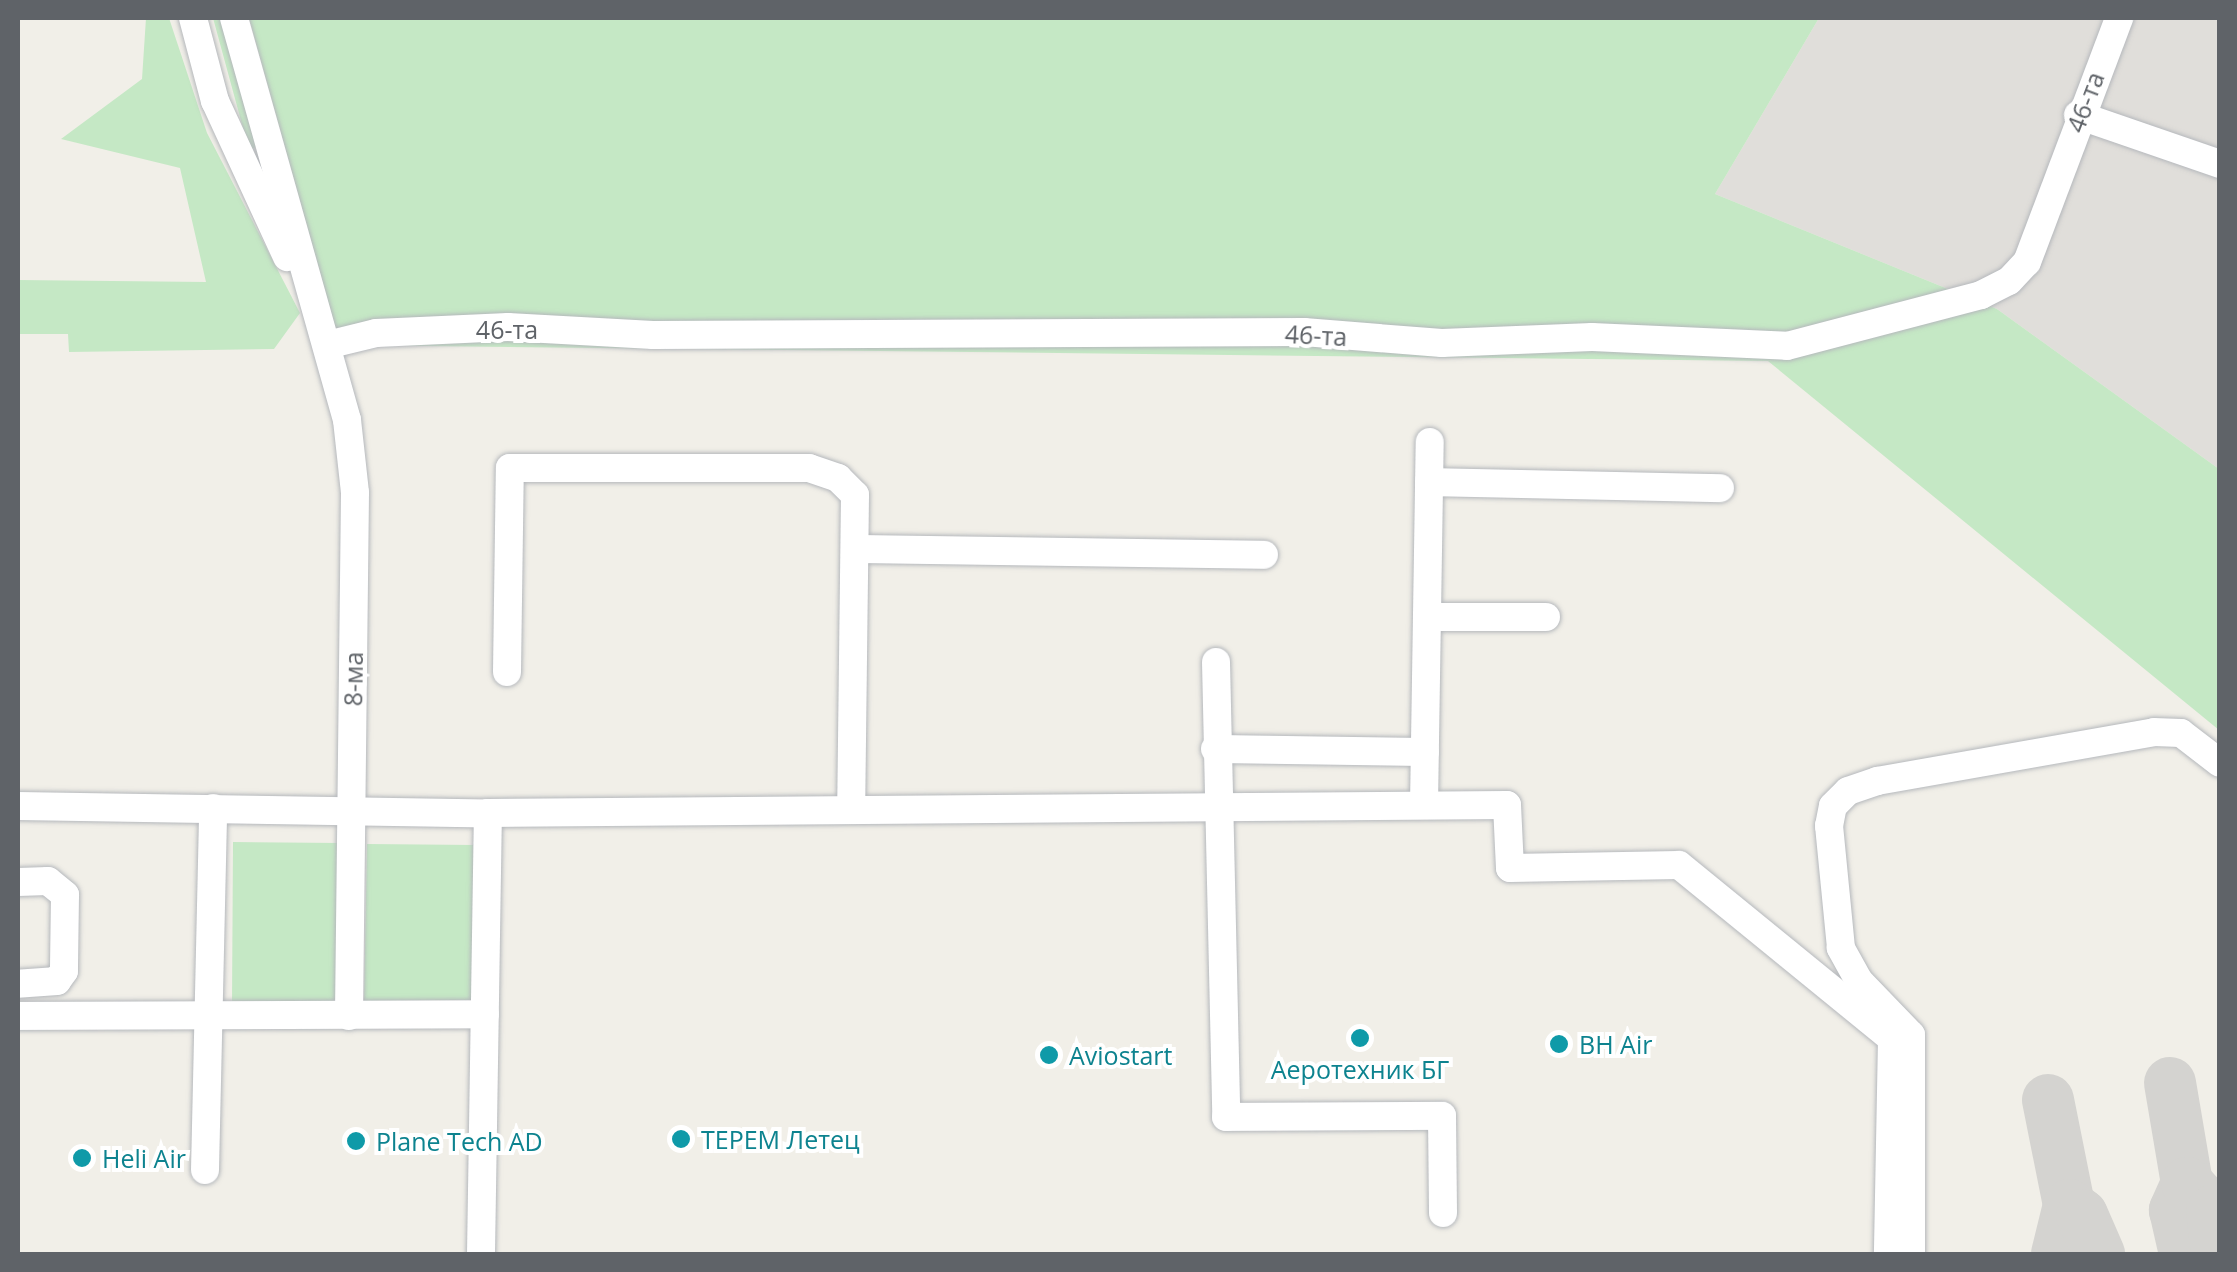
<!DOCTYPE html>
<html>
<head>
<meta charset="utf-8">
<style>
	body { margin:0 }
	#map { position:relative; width:2237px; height:1272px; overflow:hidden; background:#f1efe8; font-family:"Open Sans",sans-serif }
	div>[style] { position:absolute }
	.industrial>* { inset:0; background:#e0deda }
	.green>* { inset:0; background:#c5e8c5 }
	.taxiway>* { height:52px; margin:-26px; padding:0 26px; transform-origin:26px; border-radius:26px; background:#d4d3d0 }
	.roads { filter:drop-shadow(0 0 2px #b5b8bc) drop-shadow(0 0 2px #b5b8bc) }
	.minor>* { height:28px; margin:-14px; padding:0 14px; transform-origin:14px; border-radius:14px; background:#fff }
	.dots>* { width:28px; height:28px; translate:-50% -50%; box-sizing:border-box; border:5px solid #fff; border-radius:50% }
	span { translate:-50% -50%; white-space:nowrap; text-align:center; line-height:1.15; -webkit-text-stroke:8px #fff; paint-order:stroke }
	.street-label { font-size:25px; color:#5f6368 }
	.culture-label { font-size:25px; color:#0d838f }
	.left { translate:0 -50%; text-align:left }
	.frame { position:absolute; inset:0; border:20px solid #5f6368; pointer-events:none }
</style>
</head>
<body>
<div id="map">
	<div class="industrial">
		<div style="clip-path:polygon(1819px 18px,2219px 18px,2219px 469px,1997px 309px,1715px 194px)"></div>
	</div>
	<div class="green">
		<div style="clip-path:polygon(146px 18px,169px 18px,207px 133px,300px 313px,274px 349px,69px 352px,68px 334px,18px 334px,18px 280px,206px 282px,180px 168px,61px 139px,142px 79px)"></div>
		<div style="clip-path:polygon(213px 18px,222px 18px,258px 146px,249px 150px)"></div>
		<div style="clip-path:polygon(249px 18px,1819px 18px,1715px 194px,1997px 309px,2219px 469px,2219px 730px,1768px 361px,340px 345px)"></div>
		<div style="clip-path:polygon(233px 842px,340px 843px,339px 1002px,232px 1001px)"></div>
		<div style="clip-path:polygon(367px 844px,475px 845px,474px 1000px,364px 1001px)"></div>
	</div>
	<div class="taxiway">
		<div style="left:2170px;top:1083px;width:101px;rotate:80.4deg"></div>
		<div style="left:2187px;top:1183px;width:30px;rotate:114deg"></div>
		<div style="left:2175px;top:1210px;width:45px;rotate:77.2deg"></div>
		<div style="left:2048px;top:1100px;width:107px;rotate:78.7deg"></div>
		<div style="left:2069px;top:1205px;width:50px;rotate:103.8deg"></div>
		<div style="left:2187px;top:1183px;width:38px;rotate:48deg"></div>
		<div style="left:2212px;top:1211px;width:43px;rotate:83.4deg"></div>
		<div style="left:2069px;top:1205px;width:16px;rotate:38deg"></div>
		<div style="left:2082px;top:1215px;width:43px;rotate:66.4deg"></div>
	</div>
	<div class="roads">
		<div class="minor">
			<div style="left:193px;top:18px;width:86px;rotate:75.2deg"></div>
			<div style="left:215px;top:101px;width:172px;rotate:65.2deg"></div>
			<div style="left:234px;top:18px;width:418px;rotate:74.3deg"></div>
			<div style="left:347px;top:420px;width:73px;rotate:83.7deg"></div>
			<div style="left:355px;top:493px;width:523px;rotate:90.66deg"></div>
			<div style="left:2078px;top:115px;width:150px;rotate:19deg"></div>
			<div style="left:327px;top:345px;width:50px;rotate:-13.8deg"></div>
			<div style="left:376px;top:333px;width:132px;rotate:-2.6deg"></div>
			<div style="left:508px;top:327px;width:145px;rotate:3.2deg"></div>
			<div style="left:653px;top:335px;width:651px;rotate:-0.26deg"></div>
			<div style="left:1304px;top:332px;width:138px;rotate:4.6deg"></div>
			<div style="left:1442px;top:343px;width:150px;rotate:-2.3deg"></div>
			<div style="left:1592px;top:337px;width:195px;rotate:2.6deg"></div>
			<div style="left:1787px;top:346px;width:201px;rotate:-14.7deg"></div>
			<div style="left:1981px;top:295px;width:31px;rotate:-27deg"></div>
			<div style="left:2009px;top:281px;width:26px;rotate:-47deg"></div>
			<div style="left:2027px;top:262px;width:261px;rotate:-69.3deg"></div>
			<div style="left:1429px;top:482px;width:291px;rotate:1.2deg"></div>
			<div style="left:856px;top:549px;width:408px;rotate:0.8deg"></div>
			<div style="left:1427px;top:617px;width:119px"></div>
			<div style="left:1216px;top:662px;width:455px;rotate:88.7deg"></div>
			<div style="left:1226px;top:1117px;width:216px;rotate:-0.3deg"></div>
			<div style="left:1442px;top:1116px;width:97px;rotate:89.4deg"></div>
			<div style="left:507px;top:672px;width:204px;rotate:-89.2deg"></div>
			<div style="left:510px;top:468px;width:299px"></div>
			<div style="left:809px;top:468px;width:31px;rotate:19deg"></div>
			<div style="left:838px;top:478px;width:24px;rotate:45deg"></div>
			<div style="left:855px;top:495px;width:315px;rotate:90.7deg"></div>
			<div style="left:1215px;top:749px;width:210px;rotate:0.8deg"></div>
			<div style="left:1424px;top:805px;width:363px;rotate:-89.1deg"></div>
			<div style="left:18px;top:806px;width:470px;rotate:0.9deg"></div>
			<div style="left:488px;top:813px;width:1019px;rotate:-0.45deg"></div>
			<div style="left:1507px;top:805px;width:63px;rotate:87.3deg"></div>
			<div style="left:1510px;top:868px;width:169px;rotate:-1deg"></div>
			<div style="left:1679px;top:865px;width:275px;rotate:39.2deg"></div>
			<div style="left:1892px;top:1039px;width:215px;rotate:91.1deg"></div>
			<div style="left:18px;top:882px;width:30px;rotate:-2deg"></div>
			<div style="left:48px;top:881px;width:22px;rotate:39deg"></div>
			<div style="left:65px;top:895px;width:76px;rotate:90.8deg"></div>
			<div style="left:64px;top:971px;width:12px;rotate:125deg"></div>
			<div style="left:57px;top:981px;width:39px;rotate:176deg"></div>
			<div style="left:18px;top:1016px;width:467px;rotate:-0.2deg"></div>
			<div style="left:205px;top:1170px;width:362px;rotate:-88.7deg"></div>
			<div style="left:481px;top:1254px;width:441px;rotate:-89.1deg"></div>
			<div style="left:1911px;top:1254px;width:219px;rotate:-90deg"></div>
			<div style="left:1911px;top:1035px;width:75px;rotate:-133.9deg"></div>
			<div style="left:1859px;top:981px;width:38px;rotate:-119deg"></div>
			<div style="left:1841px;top:948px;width:123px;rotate:-95.6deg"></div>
			<div style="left:1829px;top:826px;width:20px;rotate:-79deg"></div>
			<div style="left:1833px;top:806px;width:21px;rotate:-45deg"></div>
			<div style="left:1848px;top:791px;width:31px;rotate:-19deg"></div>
			<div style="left:1877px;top:781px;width:281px;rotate:-10deg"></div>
			<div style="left:2154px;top:732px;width:27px;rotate:2deg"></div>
			<div style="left:2181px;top:733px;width:49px;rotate:37.6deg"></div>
		</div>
	</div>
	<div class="dots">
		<div style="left:1360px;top:1038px;background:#0f9aa8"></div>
		<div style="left:1559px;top:1044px;background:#0f9aa8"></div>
		<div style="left:1049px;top:1055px;background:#0f9aa8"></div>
		<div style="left:681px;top:1139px;background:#0f9aa8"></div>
		<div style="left:356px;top:1141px;background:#0f9aa8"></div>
		<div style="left:82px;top:1158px;background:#0f9aa8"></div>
	</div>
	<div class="street-label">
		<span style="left:2085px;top:102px;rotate:-69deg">46-та</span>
		<span style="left:507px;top:329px">46-та</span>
		<span style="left:1316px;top:335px;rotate:3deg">46-та</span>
		<span style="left:353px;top:679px;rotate:-89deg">8-ма</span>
	</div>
	<div class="culture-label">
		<span class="left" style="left:1579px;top:1044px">BH Air</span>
		<span class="left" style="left:1069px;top:1055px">Aviostart</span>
		<span style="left:1360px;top:1069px">Аеротехник БГ</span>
		<span class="left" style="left:701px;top:1139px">ТЕРЕМ Летец</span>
		<span class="left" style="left:376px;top:1141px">Plane Tech AD</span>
		<span class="left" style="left:102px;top:1158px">Heli Air</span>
	</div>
	<div class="frame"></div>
</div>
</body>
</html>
